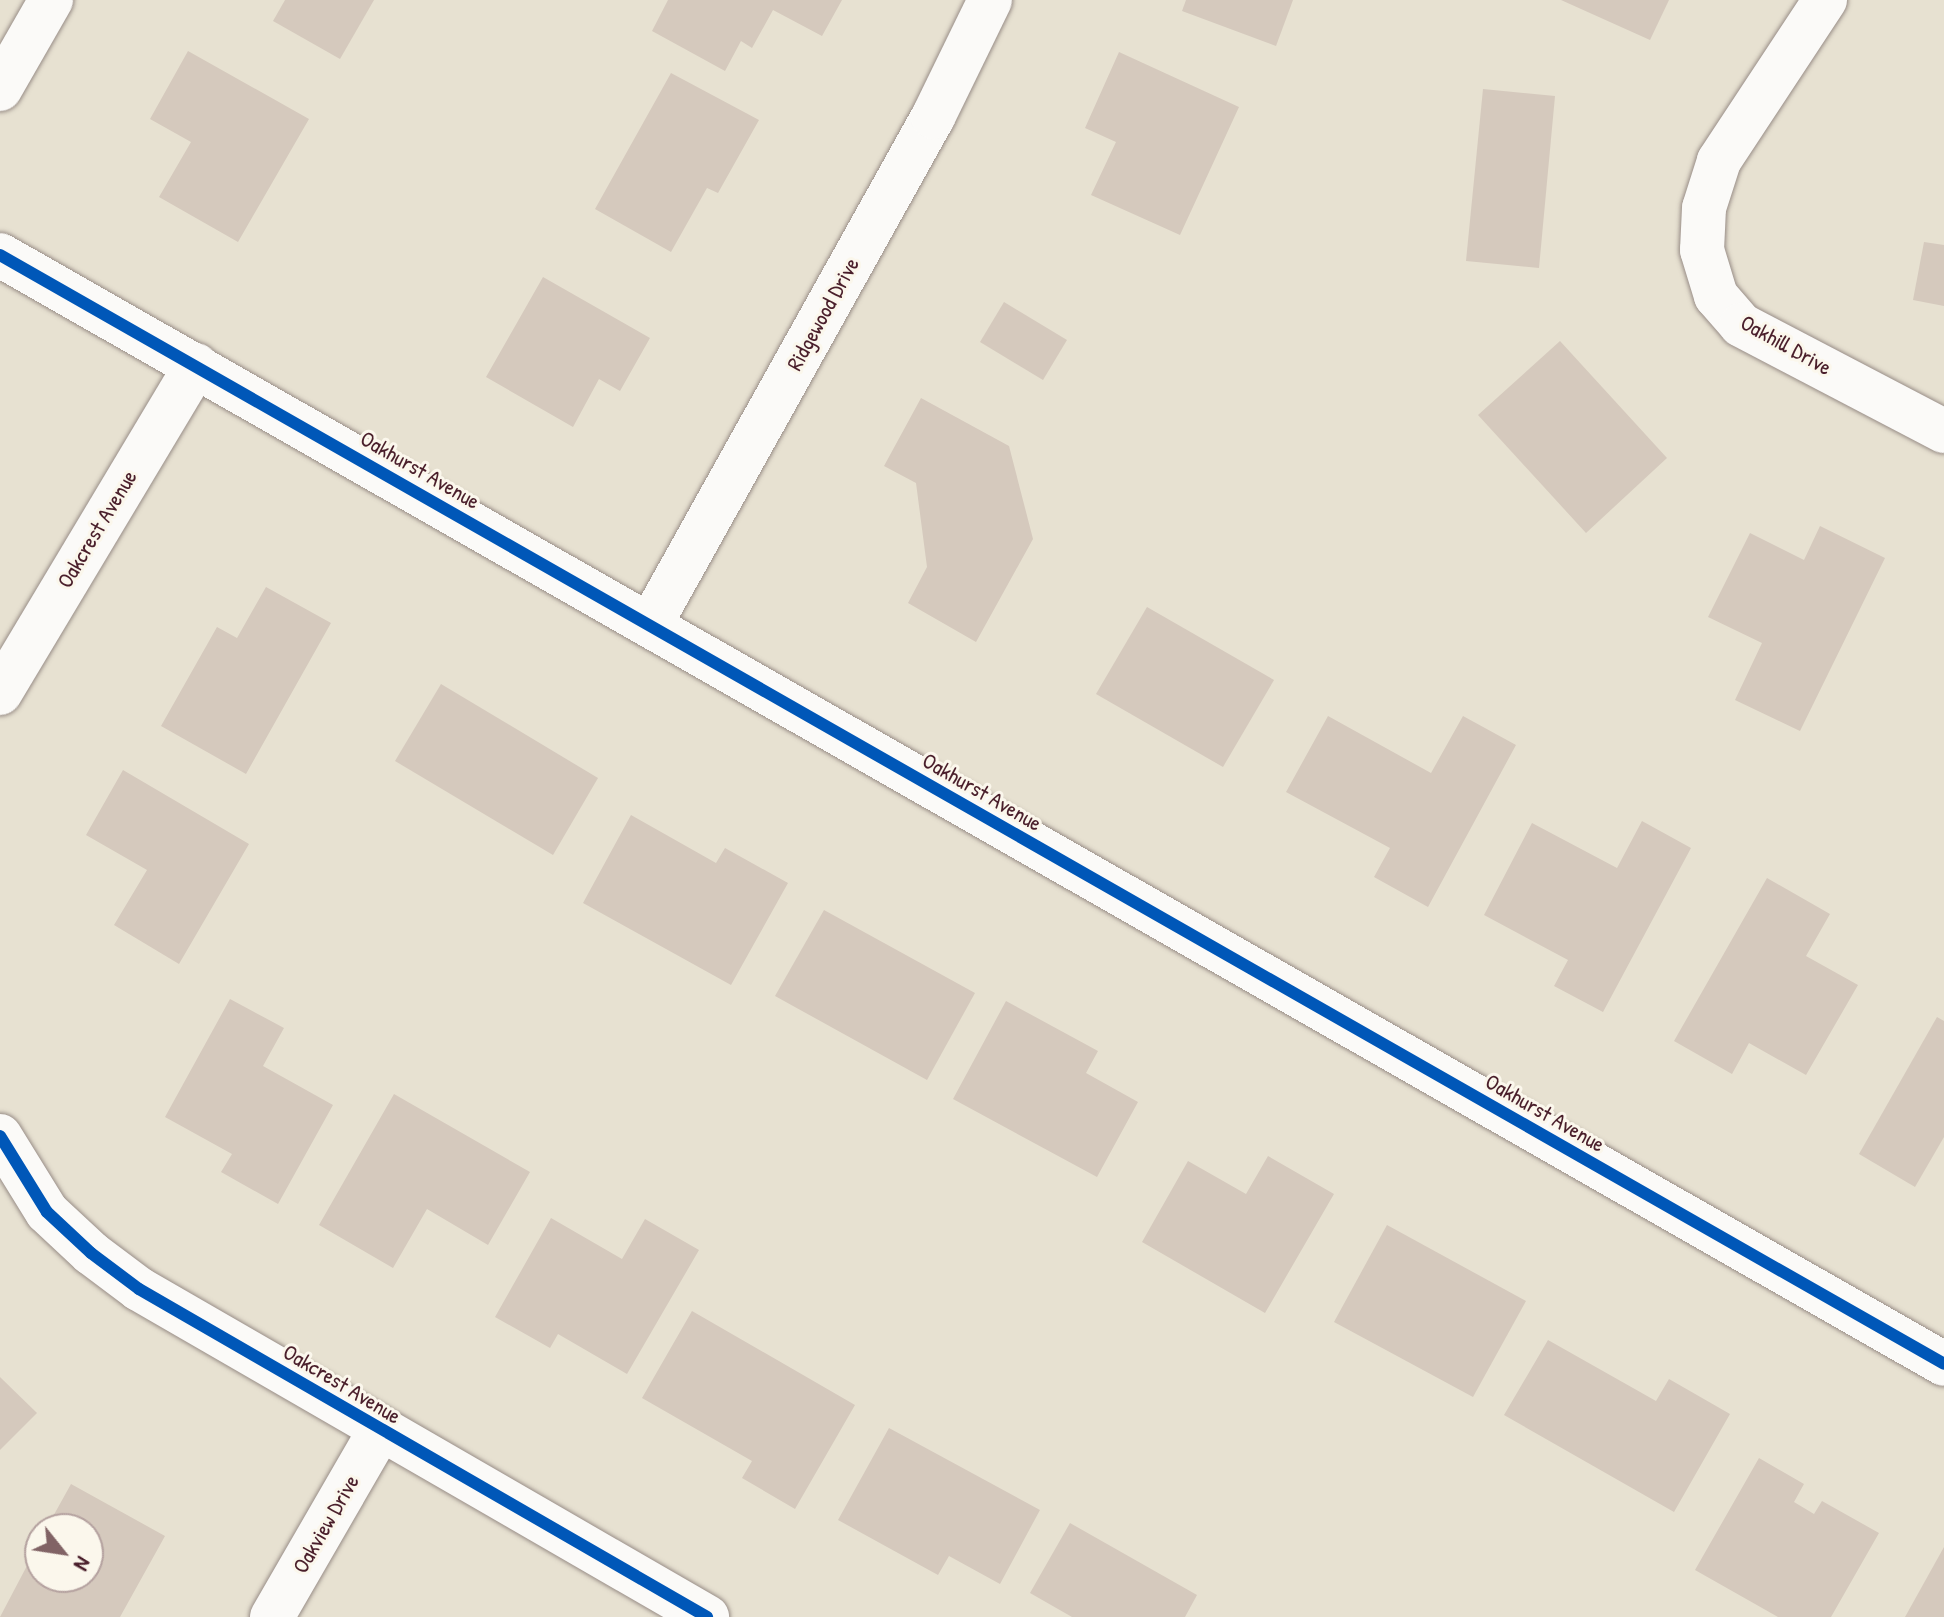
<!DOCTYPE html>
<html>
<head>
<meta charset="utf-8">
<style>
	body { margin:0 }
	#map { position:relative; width:1944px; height:1617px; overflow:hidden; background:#e7e1d1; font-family:"Patrick Hand",sans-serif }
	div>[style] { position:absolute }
	.building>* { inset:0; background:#d5c9bd }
	.roads { filter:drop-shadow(0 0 2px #988d87) drop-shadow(0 0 2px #988d87) }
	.minor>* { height:44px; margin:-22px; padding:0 22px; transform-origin:22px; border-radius:22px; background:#fbfaf8 }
	.tertiary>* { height:44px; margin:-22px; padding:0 22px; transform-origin:22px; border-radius:22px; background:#fbfaf8 }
	.cycleway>* { height:12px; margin:-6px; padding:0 6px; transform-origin:6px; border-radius:6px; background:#0057b8 }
	span { translate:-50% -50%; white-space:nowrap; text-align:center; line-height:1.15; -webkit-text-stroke:6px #fbf7ec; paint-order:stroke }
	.street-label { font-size:22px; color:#4a1f2b }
	.north { position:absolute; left:24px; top:1513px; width:80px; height:80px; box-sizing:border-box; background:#fbf7ec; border:2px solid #b4a19f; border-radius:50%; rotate:120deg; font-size:22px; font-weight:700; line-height:32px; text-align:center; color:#4a1f2b }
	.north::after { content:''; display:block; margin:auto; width:28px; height:36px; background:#816365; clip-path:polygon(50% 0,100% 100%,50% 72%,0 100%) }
</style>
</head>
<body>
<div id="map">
	<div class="building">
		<div style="clip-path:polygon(285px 0,374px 0,340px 59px,273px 21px)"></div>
		<div style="clip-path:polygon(668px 0,842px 0,822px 36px,773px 10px,752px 48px,741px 41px,725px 71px,652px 31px)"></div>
		<div style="clip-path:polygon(1186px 0,1293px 0,1276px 46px,1182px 11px)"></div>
		<div style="clip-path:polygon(1561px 0,1669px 0,1650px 40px)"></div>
		<div style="clip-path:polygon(188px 51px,309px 119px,238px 242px,159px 197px,191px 142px,150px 119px)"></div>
		<div style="clip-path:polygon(1119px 52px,1239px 107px,1180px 235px,1091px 195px,1116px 142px,1085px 128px)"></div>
		<div style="clip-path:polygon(671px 73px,759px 120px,718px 193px,707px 188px,671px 252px,595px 209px)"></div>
		<div style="clip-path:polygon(1483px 89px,1555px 96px,1539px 268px,1466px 261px)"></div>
		<div style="clip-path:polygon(1924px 242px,1944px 245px,1944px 306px,1913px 300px)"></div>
		<div style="clip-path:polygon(543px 277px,650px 338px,620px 391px,599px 379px,573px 427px,486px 377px)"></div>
		<div style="clip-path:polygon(1004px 302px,1067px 340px,1043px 380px,980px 342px)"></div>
		<div style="clip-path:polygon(1560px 341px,1667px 458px,1586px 533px,1478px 415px)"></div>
		<div style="clip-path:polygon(921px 398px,1009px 446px,1033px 539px,976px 642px,908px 603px,927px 567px,916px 483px,884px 466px)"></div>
		<div style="clip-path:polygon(1820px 526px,1885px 558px,1800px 731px,1735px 700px,1762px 643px,1708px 617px,1750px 533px,1804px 560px)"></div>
		<div style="clip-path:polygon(266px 587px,331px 623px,246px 774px,161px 726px,217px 627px,237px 638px)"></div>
		<div style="clip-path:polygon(1147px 607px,1274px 680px,1223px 767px,1096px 694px)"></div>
		<div style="clip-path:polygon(441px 684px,598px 778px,553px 855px,395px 761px)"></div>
		<div style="clip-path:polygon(1328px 716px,1431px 773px,1463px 716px,1516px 745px,1428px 907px,1374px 877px,1390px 848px,1286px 792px)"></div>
		<div style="clip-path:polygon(123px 770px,249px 844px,179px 964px,114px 925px,147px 870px,86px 835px)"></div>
		<div style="clip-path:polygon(631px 815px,716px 863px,725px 848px,788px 883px,731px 985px,583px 903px)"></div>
		<div style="clip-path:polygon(1642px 821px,1691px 848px,1603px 1012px,1554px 986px,1568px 960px,1484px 915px,1532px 823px,1617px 868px)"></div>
		<div style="clip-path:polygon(1767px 878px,1830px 914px,1806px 956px,1858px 985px,1806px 1075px,1749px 1043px,1732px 1074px,1674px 1041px)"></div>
		<div style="clip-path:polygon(824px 910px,975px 993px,927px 1080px,775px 996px)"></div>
		<div style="clip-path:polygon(230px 999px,284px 1028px,263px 1066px,333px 1105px,278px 1204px,221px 1172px,232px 1154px,165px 1117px)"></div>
		<div style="clip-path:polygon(1006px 1001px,1098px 1051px,1086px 1073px,1138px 1102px,1097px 1177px,953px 1099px)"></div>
		<div style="clip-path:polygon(1937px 1017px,1944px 1021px,1944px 1137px,1915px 1187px,1859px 1154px)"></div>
		<div style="clip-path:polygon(394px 1094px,530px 1172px,488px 1245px,427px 1209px,393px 1268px,319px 1225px)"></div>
		<div style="clip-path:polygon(1268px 1156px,1334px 1194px,1265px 1313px,1142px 1242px,1188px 1161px,1246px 1194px)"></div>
		<div style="clip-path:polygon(551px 1218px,622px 1259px,645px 1219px,699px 1250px,627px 1374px,558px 1334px,550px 1348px,495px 1317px)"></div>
		<div style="clip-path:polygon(1387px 1225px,1526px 1301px,1473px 1397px,1334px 1322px)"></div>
		<div style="clip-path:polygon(692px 1311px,855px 1405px,795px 1509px,742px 1478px,752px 1461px,642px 1398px)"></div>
		<div style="clip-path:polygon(1548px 1340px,1656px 1401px,1669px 1379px,1730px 1414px,1674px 1512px,1504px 1415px)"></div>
		<div style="clip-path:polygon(0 1377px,37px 1413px,0 1450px)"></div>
		<div style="clip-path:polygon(889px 1428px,1040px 1510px,1000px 1584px,949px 1556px,938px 1575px,838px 1520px)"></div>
		<div style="clip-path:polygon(1759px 1458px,1804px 1484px,1794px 1502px,1814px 1514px,1822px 1501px,1879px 1533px,1831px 1617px,1778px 1617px,1695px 1570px)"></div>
		<div style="clip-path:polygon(71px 1484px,165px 1536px,120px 1617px,0 1617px,40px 1541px,40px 1577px,88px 1577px,88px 1529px,46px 1529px)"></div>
		<div style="clip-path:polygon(1070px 1523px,1197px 1595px,1185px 1617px,1072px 1617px,1030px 1593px)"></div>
		<div style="clip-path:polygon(1944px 1547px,1944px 1617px,1905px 1617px)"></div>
	</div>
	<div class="roads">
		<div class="minor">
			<div style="left:1825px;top:0;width:193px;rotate:123.4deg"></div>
			<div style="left:1719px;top:161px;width:49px;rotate:107.7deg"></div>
			<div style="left:1704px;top:208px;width:42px;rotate:92.7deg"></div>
			<div style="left:1702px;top:250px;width:48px;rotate:73.1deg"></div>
			<div style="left:1716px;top:296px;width:38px;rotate:49deg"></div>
			<div style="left:1741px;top:325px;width:229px;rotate:27.6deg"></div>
			<div style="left:0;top:89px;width:103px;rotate:-60.2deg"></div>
			<div style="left:650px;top:625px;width:582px;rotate:-60.88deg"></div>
			<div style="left:933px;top:117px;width:130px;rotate:-64deg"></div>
			<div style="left:0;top:693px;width:382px;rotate:-59.1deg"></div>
			<div style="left:0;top:1136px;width:89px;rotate:58.3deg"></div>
			<div style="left:47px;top:1212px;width:60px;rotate:43deg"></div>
			<div style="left:91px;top:1253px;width:60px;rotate:36.9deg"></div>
			<div style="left:139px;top:1289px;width:656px;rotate:30deg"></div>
			<div style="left:272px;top:1617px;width:216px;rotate:-60deg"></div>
		</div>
		<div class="tertiary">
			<div style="left:0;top:255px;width:2238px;rotate:29.7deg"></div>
		</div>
	</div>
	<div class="cycleway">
		<div style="left:0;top:255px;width:2238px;rotate:29.7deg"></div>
		<div style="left:0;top:1136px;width:89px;rotate:58.3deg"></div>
		<div style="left:47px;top:1212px;width:60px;rotate:43deg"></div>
		<div style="left:91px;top:1253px;width:60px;rotate:36.9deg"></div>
		<div style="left:139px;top:1289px;width:656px;rotate:30deg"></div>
	</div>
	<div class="street-label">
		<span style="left:823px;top:314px;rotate:-61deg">Ridgewood Drive</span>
		<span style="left:1786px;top:345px;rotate:29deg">Oakhill Drive</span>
		<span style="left:420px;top:470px;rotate:30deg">Oakhurst Avenue</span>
		<span style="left:97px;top:529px;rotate:-59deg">Oakcrest Avenue</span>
		<span style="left:982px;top:792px;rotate:30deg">Oakhurst Avenue</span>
		<span style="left:1545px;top:1113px;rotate:30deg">Oakhurst Avenue</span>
		<span style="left:342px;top:1384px;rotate:31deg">Oakcrest Avenue</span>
		<span style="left:326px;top:1524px;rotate:-60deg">Oakview Drive</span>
	</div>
	<div class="north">N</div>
</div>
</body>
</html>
